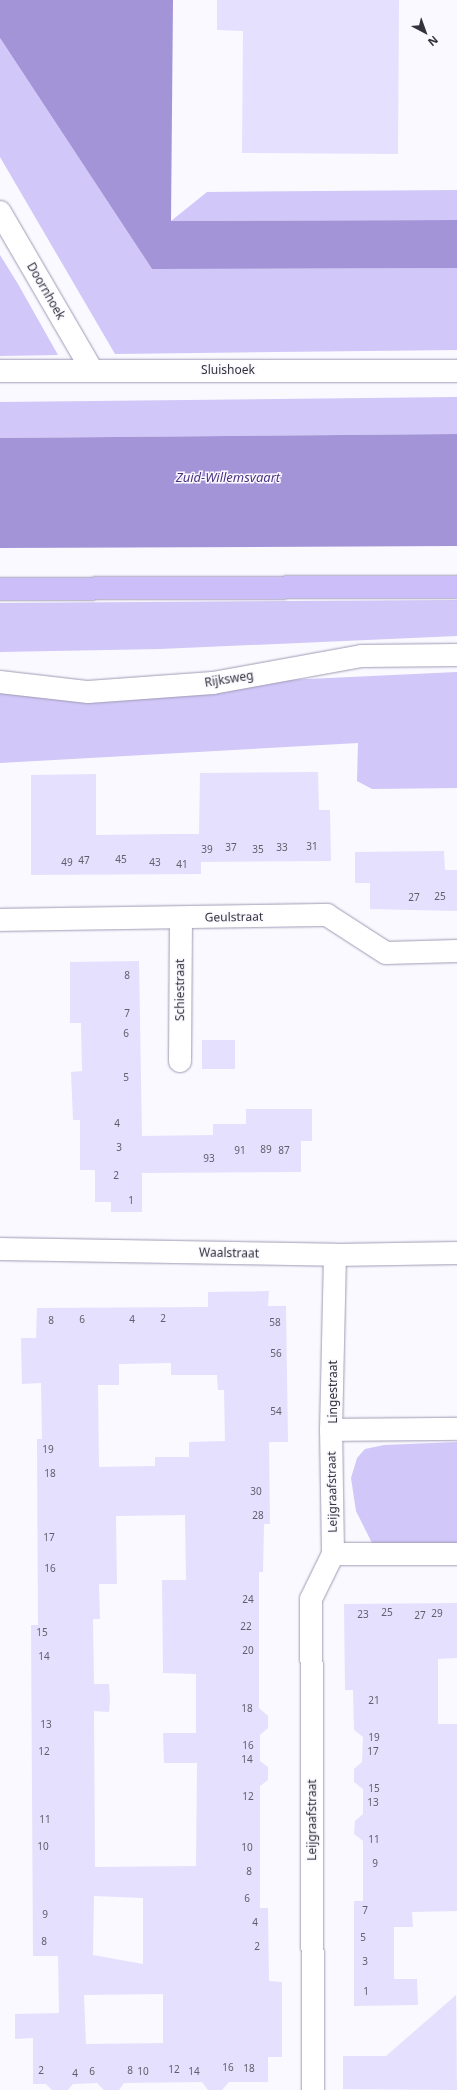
<!DOCTYPE html>
<html>
<head>
<meta charset="utf-8">
<style>
	body { margin:0 }
	#map { position:relative; width:457px; height:2090px; overflow:hidden; background:#faf9ff; font-family:"Noto Sans",sans-serif }
	div>[style] { position:absolute }
	.green>* { inset:0; background:#d1c7f8 }
	.water>* { inset:0; background:#a394d8 }
	.building>* { inset:0; background:#e5e0fd }
	.roads { filter:drop-shadow(0 0 1px #9f9ab4) drop-shadow(0 0 1px #9f9ab4) }
	.street>* { height:22px; margin:-11px; padding:0 11px; transform-origin:11px; border-radius:11px; background:#fff }
	.secondary>* { height:22px; margin:-11px; padding:0 11px; transform-origin:11px; border-radius:11px; background:#fff }
	.primary>* { height:22px; margin:-11px; padding:0 11px; transform-origin:11px; border-radius:11px; background:#ccbef9 }
	span { translate:-50% -50%; white-space:nowrap; text-align:center; line-height:1.15; -webkit-text-stroke:3px #faf9ff; paint-order:stroke }
	.number-label { font-size:10px; color:#605e6c }
	.number-label span { -webkit-text-stroke-width:0 }
	.street-label { font-size:12px; color:#34323c }
	.water-label { font-size:13px; color:#4b3283; font-style:italic }
	.north { position:absolute; left:405px; top:12px; width:40px; height:40px; -webkit-text-stroke:3px #faf9ff; paint-order:stroke; rotate:139deg; font-size:11px; font-weight:700; line-height:16px; text-align:center; color:#34323c }
	.north::after { content:''; display:block; margin:auto; width:14px; height:18px; background:#34323c; clip-path:polygon(50% 0,100% 100%,50% 72%,0 100%) }
</style>
</head>
<body>
<div id="map">
	<div class="green">
		<div style="clip-path:polygon(0 38px,152px 269px,457px 268px,457px 350px,115px 354px,0 157px)"></div>
		<div style="clip-path:polygon(457px 190px,457px 220px,171px 221px,207px 192px)"></div>
		<div style="clip-path:polygon(0 255px,18px 284px,58px 355px,0 356px)"></div>
		<div style="clip-path:polygon(457px 397px,457px 434px,0 438px,0 402px)"></div>
		<div style="clip-path:polygon(457px 600px,457px 636px,160px 649px,0 652px,0 603px)"></div>
		<div style="clip-path:polygon(457px 672px,457px 788px,372px 789px,357px 781px,358px 743px,0 763px,0 688px,161px 686px)"></div>
		<div style="clip-path:polygon(457px 1442px,457px 1553px,373px 1545px,356px 1511px,351px 1478px,357px 1458px,365px 1449px,384px 1445px)"></div>
	</div>
	<div class="water">
		<div style="clip-path:polygon(0 0,173px 0,171px 221px,457px 220px,457px 268px,152px 269px,0 38px)"></div>
		<div style="clip-path:polygon(457px 434px,457px 546px,0 548px,0 438px)"></div>
	</div>
	<div class="building">
		<div style="clip-path:polygon(217px 0,399px 0,398px 154px,242px 153px,243px 31px,217px 30px)"></div>
		<div style="clip-path:polygon(318px 772px,319px 810px,330px 810px,331px 861px,201px 862px,201px 874px,31px 875px,31px 775px,96px 774px,96px 835px,174px 834px,199px 834px,200px 773px)"></div>
		<div style="clip-path:polygon(444px 851px,445px 870px,457px 870px,457px 911px,370px 909px,370px 883px,355px 883px,355px 852px)"></div>
		<div style="clip-path:polygon(139px 961px,142px 1136px,213px 1135px,213px 1124px,246px 1124px,246px 1109px,312px 1109px,312px 1141px,301px 1141px,301px 1172px,142px 1173px,142px 1212px,111px 1212px,111px 1202px,95px 1202px,95px 1170px,80px 1170px,80px 1120px,73px 1120px,71px 1072px,82px 1071px,81px 1023px,70px 1023px,70px 962px)"></div>
		<div style="clip-path:polygon(202px 1040px,235px 1040px,235px 1069px,202px 1069px)"></div>
		<div style="clip-path:polygon(evenodd,269px 1291px,268px 1306px,286px 1306px,288px 1442px,269px 1442px,270px 1524px,264px 1524px,263px 1572px,259px 1572px,259px 1708px,268px 1716px,268px 1728px,260px 1735px,260px 1761px,268px 1767px,268px 1780px,260px 1786px,260px 1908px,268px 1908px,269px 1981px,282px 1982px,282px 2057px,268px 2057px,268px 2082px,229px 2082px,222px 2090px,208px 2090px,202px 2082px,124px 2083px,119px 2090px,104px 2090px,97px 2083px,73px 2084px,68px 2090px,52px 2090px,46px 2084px,33px 2084px,33px 2038px,15px 2039px,15px 2014px,59px 2013px,58px 1956px,33px 1956px,31px 1625px,38px 1625px,37px 1439px,42px 1439px,41px 1383px,22px 1384px,21px 1338px,36px 1338px,37px 1308px,208px 1307px,208px 1292px,269px 1291px,171px 1363px,171px 1375px,217px 1375px,218px 1390px,224px 1390px,225px 1441px,189px 1442px,189px 1457px,155px 1457px,155px 1466px,99px 1467px,98px 1385px,119px 1385px,119px 1364px,171px 1363px,269px 1291px,185px 1515px,186px 1580px,162px 1580px,163px 1673px,196px 1674px,196px 1733px,163px 1733px,164px 1763px,197px 1763px,196px 1866px,95px 1867px,94px 1711px,109px 1712px,110px 1699px,109px 1684px,94px 1684px,93px 1619px,100px 1619px,99px 1584px,117px 1584px,116px 1516px,185px 1515px,269px 1291px,94px 1896px,143px 1898px,143px 1964px,93px 1955px,94px 1896px,269px 1291px,163px 1994px,163px 2043px,86px 2044px,84px 1995px,163px 1994px)"></div>
		<div style="clip-path:polygon(457px 1603px,457px 1658px,438px 1659px,438px 1724px,457px 1724px,457px 1911px,412px 1912px,413px 1927px,394px 1927px,394px 1979px,417px 1979px,418px 2005px,354px 2006px,354px 1901px,363px 1901px,363px 1841px,354px 1834px,355px 1821px,363px 1814px,363px 1789px,354px 1782px,354px 1769px,362px 1762px,363px 1737px,354px 1730px,353px 1690px,345px 1690px,344px 1604px)"></div>
		<div style="clip-path:polygon(456px 1995px,457px 2090px,343px 2089px,343px 2056px,386px 2056px)"></div>
	</div>
	<div class="roads">
		<div class="street">
			<div style="left:0;top:212px;width:183px;rotate:59.8deg"></div>
			<div style="left:0;top:682px;width:89px;rotate:6.5deg"></div>
			<div style="left:88px;top:692px;width:125px;rotate:-4.1deg"></div>
			<div style="left:213px;top:683px;width:151px;rotate:-10.3deg"></div>
			<div style="left:362px;top:656px;width:95px;rotate:-0.6deg"></div>
			<div style="left:0;top:920px;width:327px;rotate:-0.9deg"></div>
			<div style="left:327px;top:915px;width:70px;rotate:32.8deg"></div>
			<div style="left:386px;top:953px;width:71px;rotate:-1.6deg"></div>
			<div style="left:180px;top:1061px;width:143px;rotate:-89.6deg"></div>
			<div style="left:0;top:1249px;width:335px;rotate:1deg"></div>
			<div style="left:335px;top:1255px;width:122px;rotate:-0.9deg"></div>
			<div style="left:335px;top:1255px;width:175px;rotate:91.3deg"></div>
			<div style="left:331px;top:1430px;width:126px;rotate:-0.5deg"></div>
			<div style="left:333px;top:1554px;width:124px"></div>
			<div style="left:313px;top:2090px;width:491px;rotate:-90.2deg"></div>
			<div style="left:311px;top:1599px;width:50px;rotate:-63.9deg"></div>
			<div style="left:333px;top:1554px;width:124px;rotate:-90.9deg"></div>
		</div>
		<div class="secondary">
			<div style="left:0;top:371px;width:457px"></div>
		</div>
		<div class="primary">
			<div style="left:0;top:589px;width:457px;rotate:-0.3deg"></div>
		</div>
	</div>
	<div class="number-label">
		<span style="left:312px;top:847px">31</span>
		<span style="left:231px;top:848px">37</span>
		<span style="left:282px;top:848px">33</span>
		<span style="left:207px;top:850px">39</span>
		<span style="left:258px;top:850px">35</span>
		<span style="left:121px;top:860px">45</span>
		<span style="left:84px;top:861px">47</span>
		<span style="left:67px;top:863px">49</span>
		<span style="left:155px;top:863px">43</span>
		<span style="left:182px;top:865px">41</span>
		<span style="left:440px;top:897px">25</span>
		<span style="left:414px;top:898px">27</span>
		<span style="left:127px;top:976px">8</span>
		<span style="left:127px;top:1014px">7</span>
		<span style="left:126px;top:1034px">6</span>
		<span style="left:126px;top:1078px">5</span>
		<span style="left:117px;top:1124px">4</span>
		<span style="left:119px;top:1148px">3</span>
		<span style="left:266px;top:1150px">89</span>
		<span style="left:240px;top:1151px">91</span>
		<span style="left:284px;top:1151px">87</span>
		<span style="left:209px;top:1159px">93</span>
		<span style="left:116px;top:1176px">2</span>
		<span style="left:131px;top:1201px">1</span>
		<span style="left:163px;top:1319px">2</span>
		<span style="left:82px;top:1320px">6</span>
		<span style="left:132px;top:1320px">4</span>
		<span style="left:51px;top:1321px">8</span>
		<span style="left:275px;top:1323px">58</span>
		<span style="left:276px;top:1354px">56</span>
		<span style="left:276px;top:1412px">54</span>
		<span style="left:48px;top:1450px">19</span>
		<span style="left:50px;top:1474px">18</span>
		<span style="left:256px;top:1492px">30</span>
		<span style="left:258px;top:1516px">28</span>
		<span style="left:49px;top:1538px">17</span>
		<span style="left:50px;top:1569px">16</span>
		<span style="left:248px;top:1600px">24</span>
		<span style="left:387px;top:1613px">25</span>
		<span style="left:437px;top:1614px">29</span>
		<span style="left:363px;top:1615px">23</span>
		<span style="left:420px;top:1616px">27</span>
		<span style="left:246px;top:1627px">22</span>
		<span style="left:42px;top:1633px">15</span>
		<span style="left:248px;top:1651px">20</span>
		<span style="left:44px;top:1657px">14</span>
		<span style="left:374px;top:1701px">21</span>
		<span style="left:247px;top:1709px">18</span>
		<span style="left:46px;top:1725px">13</span>
		<span style="left:374px;top:1738px">19</span>
		<span style="left:248px;top:1746px">16</span>
		<span style="left:44px;top:1752px">12</span>
		<span style="left:373px;top:1752px">17</span>
		<span style="left:247px;top:1760px">14</span>
		<span style="left:374px;top:1789px">15</span>
		<span style="left:248px;top:1797px">12</span>
		<span style="left:373px;top:1803px">13</span>
		<span style="left:45px;top:1820px">11</span>
		<span style="left:374px;top:1840px">11</span>
		<span style="left:43px;top:1847px">10</span>
		<span style="left:247px;top:1848px">10</span>
		<span style="left:375px;top:1864px">9</span>
		<span style="left:249px;top:1872px">8</span>
		<span style="left:247px;top:1899px">6</span>
		<span style="left:365px;top:1911px">7</span>
		<span style="left:45px;top:1915px">9</span>
		<span style="left:255px;top:1923px">4</span>
		<span style="left:363px;top:1938px">5</span>
		<span style="left:44px;top:1942px">8</span>
		<span style="left:257px;top:1947px">2</span>
		<span style="left:365px;top:1962px">3</span>
		<span style="left:366px;top:1992px">1</span>
		<span style="left:228px;top:2068px">16</span>
		<span style="left:249px;top:2069px">18</span>
		<span style="left:174px;top:2070px">12</span>
		<span style="left:41px;top:2071px">2</span>
		<span style="left:130px;top:2071px">8</span>
		<span style="left:92px;top:2072px">6</span>
		<span style="left:143px;top:2072px">10</span>
		<span style="left:194px;top:2072px">14</span>
		<span style="left:75px;top:2074px">4</span>
	</div>
	<div class="street-label">
		<span style="left:46px;top:291px;rotate:60deg">Doornhoek</span>
		<span style="left:228px;top:370px">Sluishoek</span>
		<span style="left:229px;top:679px;rotate:-9deg">Rijksweg</span>
		<span style="left:234px;top:917px;rotate:-1deg">Geulstraat</span>
		<span style="left:180px;top:990px;rotate:-90deg">Schiestraat</span>
		<span style="left:229px;top:1253px;rotate:1deg">Waalstraat</span>
		<span style="left:333px;top:1392px;rotate:-90deg">Lingestraat</span>
		<span style="left:332px;top:1492px;rotate:-91deg">Leijgraafstraat</span>
		<span style="left:312px;top:1820px;rotate:-90deg">Leijgraafstraat</span>
	</div>
	<div class="water-label">
		<span style="left:228px;top:477px">Zuid-Willemsvaart</span>
	</div>
	<div class="north">N</div>
</div>
</body>
</html>
